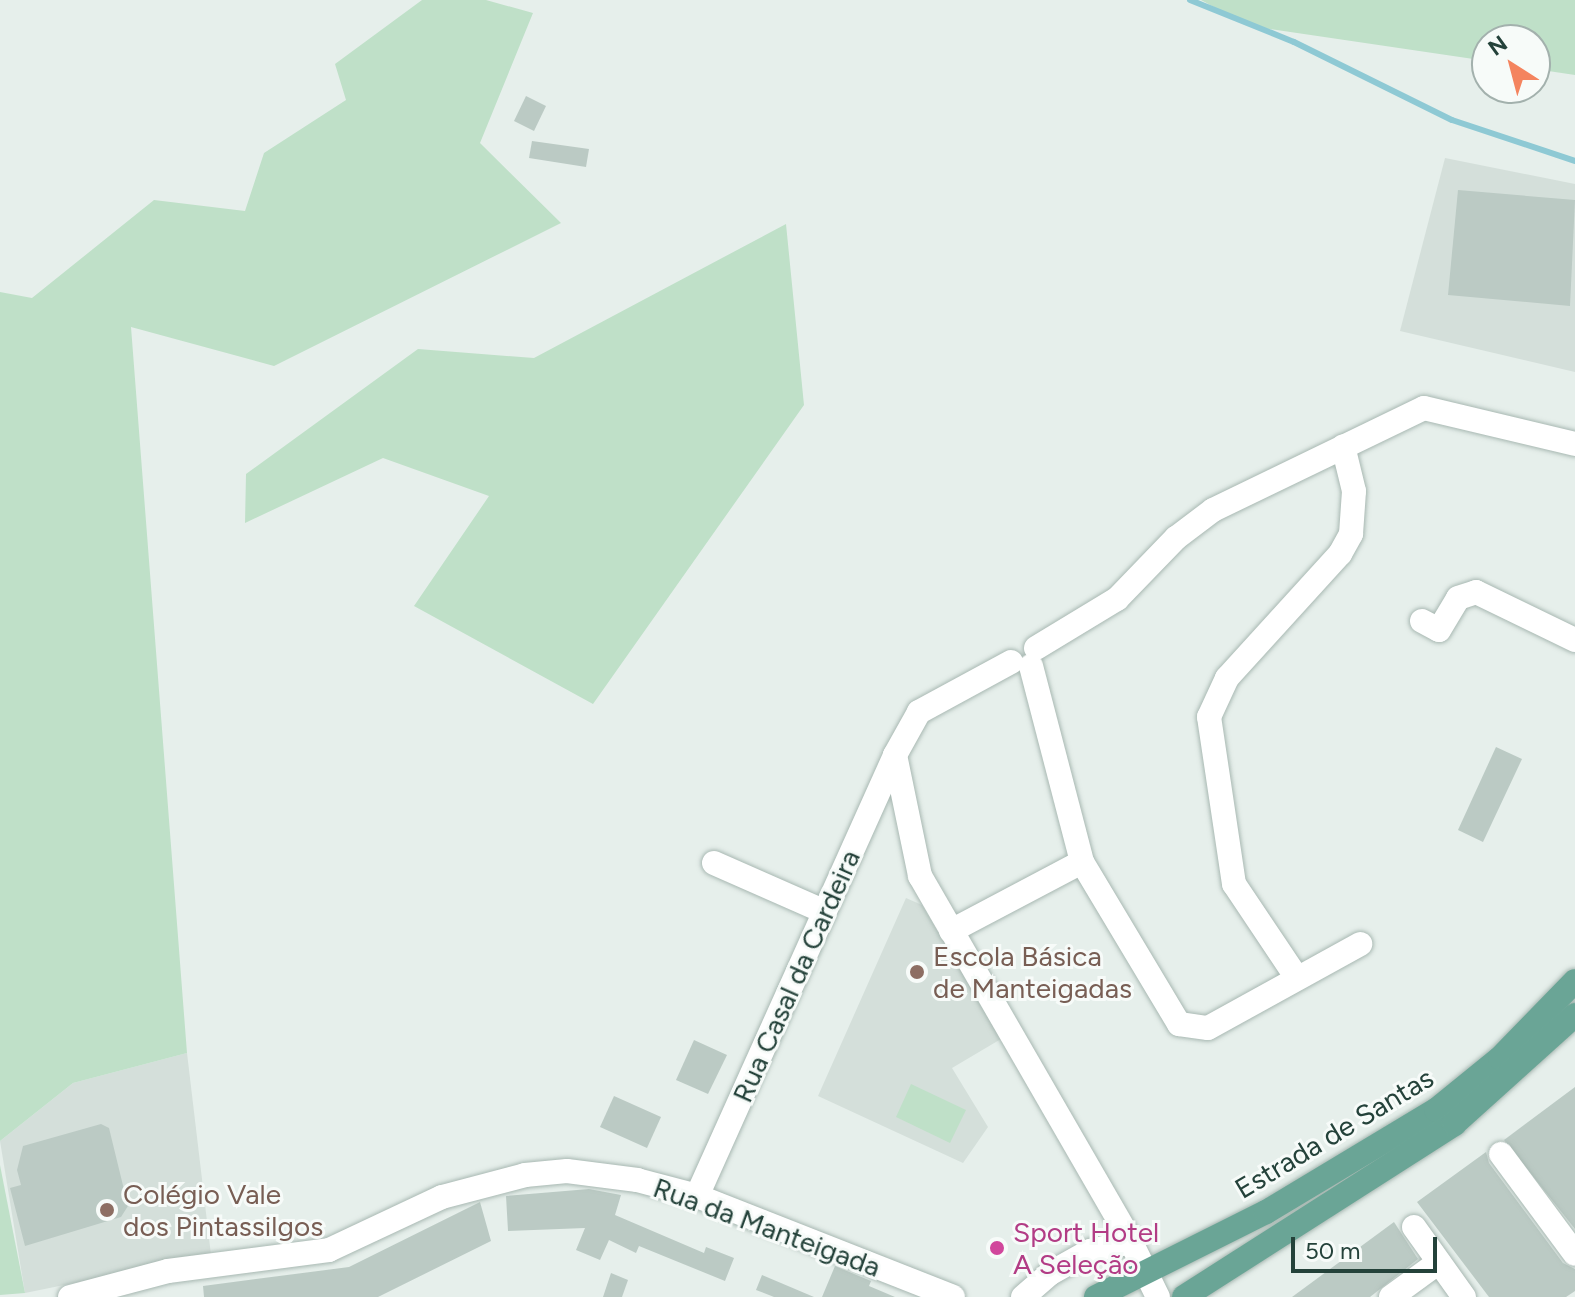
<!DOCTYPE html>
<html>
<head>
<meta charset="utf-8">
<style>
	body { margin:0 }
	#map { position:relative; width:1575px; height:1297px; overflow:hidden; background:#e6efeb; font-family:Figtree,sans-serif }
	div>[style] { position:absolute }
	.built>* { inset:0; background:#d4dfda }
	.green>* { inset:0; background:#bfe0c8 }
	.stream>* { height:6px; margin:-3px; padding:0 3px; transform-origin:3px; border-radius:3px; background:#8ec9d4 }
	.building>* { inset:0; background:#bbcac4 }
	.roads { filter:drop-shadow(0 0 2px #a8b8b2) drop-shadow(0 0 2px #a8b8b2) }
	.minor>* { height:24px; margin:-12px; padding:0 12px; transform-origin:12px; border-radius:12px; background:#fff }
	.major>* { height:24px; margin:-12px; padding:0 12px; transform-origin:12px; border-radius:12px; background:#6aa596 }
	.dots>* { width:22px; height:22px; translate:-50% -50%; box-sizing:border-box; border:4px solid #f7fbf9; border-radius:50% }
	span { translate:-50% -50%; white-space:nowrap; text-align:center; line-height:1.15; -webkit-text-stroke:6px #f7fbf9; paint-order:stroke }
	.education-label { font-size:28px; color:#785e54 }
	.left { translate:0 -50%; text-align:left }
	.street-label { font-size:28px; color:#24423a }
	.hotel-label { font-size:28px; color:#b23c85 }
	.north { position:absolute; left:1471px; top:24px; width:80px; height:80px; box-sizing:border-box; background:#f7fbf9; border:2px solid #a3b1ad; border-radius:50%; rotate:324deg; font-size:22px; font-weight:700; line-height:32px; text-align:center; color:#24423a }
	.north::after { content:''; display:block; margin:auto; width:28px; height:36px; background:#f4845f; clip-path:polygon(50% 0,100% 100%,50% 72%,0 100%) }
	.scale { position:absolute; left:1291px; top:1237px; width:146px; height:36px; box-sizing:border-box; border:4px solid #24423a; border-top:0; padding-left:10px; font-size:24px; line-height:28px; white-space:nowrap; color:#24423a; -webkit-text-stroke:6px #f7fbf9; paint-order:stroke }
</style>
</head>
<body>
<div id="map">
	<div class="built">
		<div style="clip-path:polygon(1445px 158px,1575px 184px,1575px 372px,1400px 331px)"></div>
		<div style="clip-path:polygon(906px 898px,922px 905px,1001px 1039px,952px 1068px,988px 1127px,963px 1163px,818px 1096px)"></div>
		<div style="clip-path:polygon(187px 1053px,211px 1255px,25px 1293px,0 1141px,73px 1083px)"></div>
	</div>
	<div class="green">
		<div style="clip-path:polygon(422px 0,486px 0,533px 13px,480px 143px,561px 223px,274px 366px,131px 327px,187px 1053px,73px 1083px,0 1141px,0 292px,32px 298px,154px 200px,245px 211px,264px 153px,346px 100px,335px 64px)"></div>
		<div style="clip-path:polygon(1201px 0,1575px 0,1575px 75px,1535px 69px,1535px 40px,1487px 40px,1487px 61px,1249px 26px)"></div>
		<div style="clip-path:polygon(786px 224px,804px 405px,593px 704px,414px 606px,489px 496px,383px 458px,245px 523px,246px 474px,418px 349px,534px 358px)"></div>
		<div style="clip-path:polygon(911px 1084px,966px 1110px,950px 1143px,896px 1117px)"></div>
		<div style="clip-path:polygon(0 1165px,25px 1293px,0 1295px)"></div>
	</div>
	<div class="stream">
		<div style="left:1190px;top:0;width:112px;rotate:22deg"></div>
		<div style="left:1294px;top:42px;width:176px;rotate:26.3deg"></div>
		<div style="left:1452px;top:120px;width:130px;rotate:18.4deg"></div>
	</div>
	<div class="building">
		<div style="clip-path:polygon(526px 96px,546px 106px,534px 131px,514px 121px)"></div>
		<div style="clip-path:polygon(532px 141px,589px 149px,586px 167px,529px 158px)"></div>
		<div style="clip-path:polygon(1458px 190px,1575px 200px,1570px 306px,1448px 295px)"></div>
		<div style="clip-path:polygon(1496px 747px,1522px 759px,1483px 842px,1458px 830px)"></div>
		<div style="clip-path:polygon(694px 1040px,727px 1055px,708px 1094px,676px 1080px)"></div>
		<div style="clip-path:polygon(1575px 1087px,1575px 1229px,1504px 1140px)"></div>
		<div style="clip-path:polygon(614px 1096px,661px 1117px,647px 1148px,600px 1127px)"></div>
		<div style="clip-path:polygon(101px 1124px,109px 1128px,128px 1206px,121px 1217px,25px 1246px,10px 1188px,21px 1185px,17px 1170px,23px 1146px)"></div>
		<div style="clip-path:polygon(1486px 1152px,1489px 1163px,1563px 1263px,1575px 1269px,1575px 1291px,1566px 1297px,1489px 1297px,1417px 1202px)"></div>
		<div style="clip-path:polygon(589px 1189px,621px 1195px,615px 1215px,704px 1253px,706px 1247px,734px 1258px,725px 1281px,639px 1246px,636px 1253px,609px 1240px,600px 1260px,576px 1250px,585px 1228px,508px 1231px,506px 1196px)"></div>
		<div style="clip-path:polygon(480px 1202px,491px 1241px,378px 1297px,204px 1297px,203px 1286px,349px 1267px)"></div>
		<div style="clip-path:polygon(1394px 1222px,1418px 1259px,1370px 1297px,1292px 1297px)"></div>
		<div style="clip-path:polygon(835px 1266px,871px 1281px,869px 1286px,895px 1297px,822px 1297px)"></div>
		<div style="clip-path:polygon(611px 1273px,628px 1280px,622px 1297px,603px 1297px)"></div>
		<div style="clip-path:polygon(762px 1275px,814px 1297px,774px 1297px,756px 1290px)"></div>
	</div>
	<div class="roads">
		<div class="minor">
			<div style="left:1422px;top:621px;width:19px;rotate:28deg"></div>
			<div style="left:1439px;top:630px;width:37px;rotate:-59deg"></div>
			<div style="left:1458px;top:598px;width:19px;rotate:-18deg"></div>
			<div style="left:1476px;top:592px;width:110px;rotate:25.9deg"></div>
			<div style="left:1036px;top:648px;width:95px;rotate:-31.2deg"></div>
			<div style="left:1117px;top:599px;width:85px;rotate:-46deg"></div>
			<div style="left:1176px;top:538px;width:46px;rotate:-37.1deg"></div>
			<div style="left:1213px;top:510px;width:234px;rotate:-25.8deg"></div>
			<div style="left:1424px;top:408px;width:155px;rotate:13.4deg"></div>
			<div style="left:1011px;top:662px;width:105px;rotate:151.5deg"></div>
			<div style="left:919px;top:712px;width:49px;rotate:119.2deg"></div>
			<div style="left:895px;top:755px;width:124px;rotate:78.3deg"></div>
			<div style="left:920px;top:876px;width:422px;rotate:60deg"></div>
			<div style="left:1131px;top:1242px;width:61px;rotate:63.9deg"></div>
			<div style="left:1031px;top:666px;width:203px;rotate:75.4deg"></div>
			<div style="left:1082px;top:862px;width:189px;rotate:59.1deg"></div>
			<div style="left:1179px;top:1024px;width:29px;rotate:8deg"></div>
			<div style="left:1208px;top:1028px;width:174px;rotate:-28.9deg"></div>
			<div style="left:714px;top:863px;width:121px;rotate:23.8deg"></div>
			<div style="left:951px;top:931px;width:148px;rotate:-27.8deg"></div>
			<div style="left:1297px;top:978px;width:113px;rotate:-123.8deg"></div>
			<div style="left:1234px;top:884px;width:169px;rotate:-98.5deg"></div>
			<div style="left:1209px;top:717px;width:43px;rotate:-65.2deg"></div>
			<div style="left:1227px;top:678px;width:168px;rotate:-47.7deg"></div>
			<div style="left:1340px;top:554px;width:23px;rotate:-61deg"></div>
			<div style="left:1351px;top:534px;width:43px;rotate:-86deg"></div>
			<div style="left:1354px;top:491px;width:46px;rotate:-103.7deg"></div>
			<div style="left:1501px;top:1154px;width:124px;rotate:53.5deg"></div>
			<div style="left:697px;top:1196px;width:483px;rotate:-65.8deg"></div>
			<div style="left:1414px;top:1227px;width:86px;rotate:54.5deg"></div>
			<div style="left:70px;top:1297px;width:101px;rotate:-14.9deg"></div>
			<div style="left:168px;top:1271px;width:162px;rotate:-7.4deg"></div>
			<div style="left:329px;top:1250px;width:125px;rotate:-25.1deg"></div>
			<div style="left:442px;top:1197px;width:86px;rotate:-14.8deg"></div>
			<div style="left:525px;top:1175px;width:42px;rotate:-5.4deg"></div>
			<div style="left:567px;top:1171px;width:71px;rotate:7.3deg"></div>
			<div style="left:637px;top:1180px;width:62px;rotate:14.9deg"></div>
			<div style="left:697px;top:1196px;width:275px;rotate:21.5deg"></div>
			<div style="left:1023px;top:1297px;width:35px;rotate:-41deg"></div>
			<div style="left:1049px;top:1274px;width:47px;rotate:-29.3deg"></div>
			<div style="left:1090px;top:1251px;width:42px;rotate:-12.4deg"></div>
			<div style="left:1391px;top:1297px;width:59px;rotate:-36.1deg"></div>
		</div>
		<div class="major">
			<div style="left:1096px;top:1297px;width:190px;rotate:-26.6deg"></div>
			<div style="left:1266px;top:1212px;width:198px;rotate:-31deg"></div>
			<div style="left:1436px;top:1110px;width:82px;rotate:-39.1deg"></div>
			<div style="left:1500px;top:1058px;width:107px;rotate:-45.8deg"></div>
			<div style="left:1184px;top:1297px;width:321px;rotate:-32.6deg"></div>
			<div style="left:1454px;top:1124px;width:163px;rotate:-42deg"></div>
		</div>
	</div>
	<div class="dots">
		<div style="left:917px;top:972px;background:#8d6e63"></div>
		<div style="left:107px;top:1210px;background:#8d6e63"></div>
		<div style="left:997px;top:1248px;background:#d1479c"></div>
	</div>
	<div class="education-label">
		<span class="left" style="left:933px;top:972px">Escola Básica<br>de Manteigadas</span>
		<span class="left" style="left:123px;top:1210px">Colégio Vale<br>dos Pintassilgos</span>
	</div>
	<div class="street-label">
		<span style="left:796px;top:976px;rotate:-66deg">Rua Casal da Cardeira</span>
		<span style="left:1334px;top:1133px;rotate:-31deg">Estrada de Santas</span>
		<span style="left:767px;top:1227px;rotate:20deg">Rua da Manteigada</span>
	</div>
	<div class="hotel-label">
		<span class="left" style="left:1013px;top:1248px">Sport Hotel<br>A Seleção</span>
	</div>
	<div class="north">N</div>
	<div class="scale">50 m</div>
</div>
</body>
</html>
